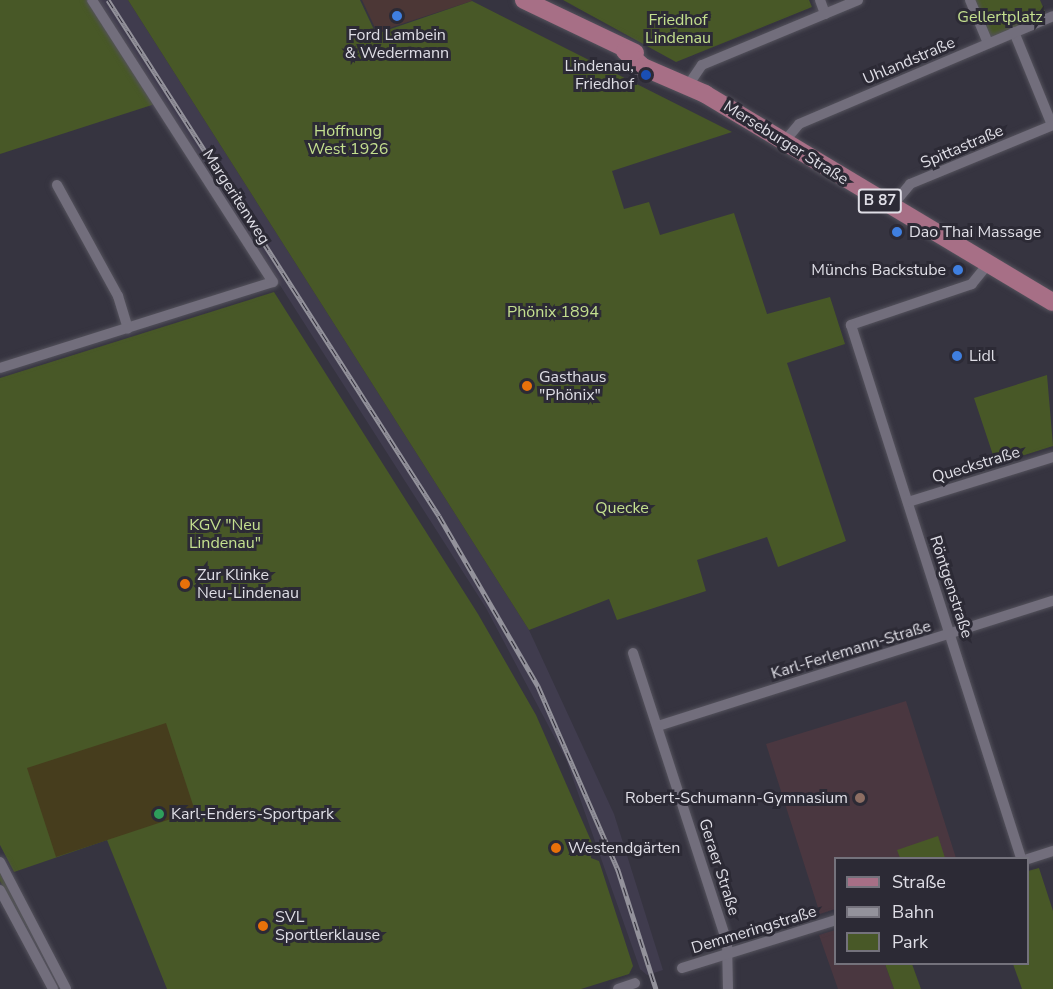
<!DOCTYPE html>
<html>
<head>
<meta charset="utf-8">
<style>
	body { margin:0 }
	#map { position:relative; width:1053px; height:989px; overflow:hidden; background:#363440; font-family:"Nunito Sans",sans-serif }
	div>[style] { position:absolute }
	.commercial>* { inset:0; background:#4c3736 }
	.built>* { inset:0; background:#403c4e }
	.education>* { inset:0; background:#4a3740 }
	.green>* { inset:0; background:#485827 }
	.sand>* { inset:0; background:#463d1d }
	.roads { filter:drop-shadow(0 0 2px #54525c) drop-shadow(0 0 2px #54525c) }
	.minor>* { height:10px; margin:-5px; padding:0 5px; transform-origin:5px; border-radius:5px; background:#726e7c }
	.primary>* { height:18px; margin:-9px; padding:0 9px; transform-origin:9px; border-radius:9px; background:#a76f86 }
	.rail>* { height:5px; margin-top:-2.5px; transform-origin:0; background:repeating-linear-gradient(90deg,#2c2a35 0 9px,#93929b 0 18px); box-sizing:border-box; border-block:2px solid #93929b }
	.dots>* { width:16px; height:16px; translate:-50% -50%; box-sizing:border-box; border:3px solid #2c2a35; border-radius:50% }
	span { translate:-50% -50%; white-space:nowrap; text-align:center; line-height:1.15; -webkit-text-stroke:6px #2c2a35; paint-order:stroke }
	.shield-label span { padding:2px 4px; background:#2c2a35; border:2px solid; border-radius:4px; -webkit-text-stroke-width:0 }
	.shield-label { font-size:15px; color:#dfdee6; font-weight:700 }
	.park-label { font-size:16px; color:#c4e08f }
	.poi-label { font-size:16px; color:#dfdee6 }
	.right { translate:-100% -50%; text-align:right }
	.left { translate:0 -50%; text-align:left }
	.street-label { font-size:16px; color:#dfdee6 }
	.legend { position:absolute; left:834px; top:857px; width:195px; height:108px; box-sizing:border-box; background:#2c2a35; border:2px solid #74727c; margin:0; padding:8px 10px; list-style:none; font-size:18px; color:#dfdee6 }
	.legend li { display:flex; align-items:center; gap:12px; height:30px }
	.legend b { width:30px; border:2px solid #74727c }
</style>
</head>
<body>
<div id="map">
	<div class="commercial">
		<div style="clip-path:polygon(362px 0,471px 0,472px 1px,377px 32px)"></div>
	</div>
	<div class="built">
		<div style="clip-path:polygon(98px 0,128px 0,529px 630px,614px 814px,663px 970px,647px 975px,640px 969px,566px 759px,486px 608px)"></div>
	</div>
	<div class="education">
		<div style="clip-path:polygon(906px 701px,956px 858px,836px 858px,835px 909px,820px 914px,766px 744px)"></div>
		<div style="clip-path:polygon(835px 930px,836px 964px,885px 964px,894px 989px,838px 989px,819px 935px)"></div>
	</div>
	<div class="green">
		<div style="clip-path:polygon(0 0,87px 0,155px 104px,0 154px)"></div>
		<div style="clip-path:polygon(128px 0,360px 0,376px 34px,472px 1px,732px 132px,612px 171px,624px 209px,649px 202px,660px 235px,734px 213px,767px 314px,830px 297px,845px 344px,787px 363px,846px 541px,778px 567px,767px 537px,697px 560px,706px 591px,617px 620px,609px 599px,529px 630px)"></div>
		<div style="clip-path:polygon(563px 0,809px 0,812px 7px,676px 62px)"></div>
		<div style="clip-path:polygon(975px 0,1040px 0,1047px 16px,991px 39px)"></div>
		<div style="clip-path:polygon(274px 292px,478px 614px,536px 715px,592px 843px,591px 858px,599px 861px,633px 966px,629px 974px,581px 989px,167px 989px,107px 840px,14px 872px,0 845px,0 378px)"></div>
		<div style="clip-path:polygon(1047px 375px,1053px 446px,996px 464px,974px 398px)"></div>
		<div style="clip-path:polygon(938px 836px,945px 858px,900px 858px,897px 850px)"></div>
		<div style="clip-path:polygon(1039px 868px,1053px 911px,1053px 989px,1022px 989px,1013px 964px,1028px 964px,1028px 871px)"></div>
		<div style="clip-path:polygon(0 873px,62px 989px,0 881px)"></div>
		<div style="clip-path:polygon(885px 964px,912px 964px,921px 989px,894px 989px)"></div>
	</div>
	<div class="sand">
		<div style="clip-path:polygon(166px 723px,195px 811px,56px 857px,27px 768px)"></div>
	</div>
	<div class="roads">
		<div class="minor">
			<div style="left:820px;top:0;width:15px;rotate:70deg"></div>
			<div style="left:970px;top:0;width:47px;rotate:67.3deg"></div>
			<div style="left:1014px;top:32px;width:100px;rotate:67.8deg"></div>
			<div style="left:689px;top:84px;width:23px;rotate:-56deg"></div>
			<div style="left:702px;top:65px;width:169px;rotate:-22.6deg"></div>
			<div style="left:784px;top:142px;width:23px;rotate:-50deg"></div>
			<div style="left:799px;top:124px;width:276px;rotate:-23deg"></div>
			<div style="left:57px;top:185px;width:127px;rotate:61.2deg"></div>
			<div style="left:118px;top:296px;width:34px;rotate:73deg"></div>
			<div style="left:891px;top:207px;width:30px;rotate:-50deg"></div>
			<div style="left:910px;top:184px;width:155px;rotate:-22.4deg"></div>
			<div style="left:988px;top:264px;width:26px;rotate:129deg"></div>
			<div style="left:972px;top:284px;width:128px;rotate:161.3deg"></div>
			<div style="left:851px;top:325px;width:559px;rotate:72.31deg"></div>
			<div style="left:0;top:368px;width:286px;rotate:-17.5deg"></div>
			<div style="left:273px;top:282px;width:335px;rotate:-122.7deg"></div>
			<div style="left:908px;top:502px;width:152px;rotate:-17.2deg"></div>
			<div style="left:633px;top:653px;width:304px;rotate:72deg"></div>
			<div style="left:727px;top:942px;width:47px;rotate:88.8deg"></div>
			<div style="left:658px;top:726px;width:414px;rotate:-17.6deg"></div>
			<div style="left:1028px;top:859px;width:26px;rotate:-18deg"></div>
			<div style="left:0;top:862px;width:143px;rotate:62.5deg"></div>
			<div style="left:0;top:890px;width:112px;rotate:61.8deg"></div>
			<div style="left:682px;top:968px;width:161px;rotate:-17.3deg"></div>
			<div style="left:618px;top:989px;width:18px;rotate:-19deg"></div>
		</div>
		<div class="primary">
			<div style="left:524px;top:0;width:123px;rotate:25.5deg"></div>
			<div style="left:625px;top:51px;width:24px;rotate:42deg"></div>
			<div style="left:643px;top:67px;width:68px;rotate:23.5deg"></div>
			<div style="left:705px;top:94px;width:405px;rotate:30.9deg"></div>
		</div>
	</div>
	<div class="rail">
		<div style="left:108px;top:0;width:613px;rotate:57.32deg"></div>
		<div style="left:439px;top:516px;width:197px;rotate:59.8deg"></div>
		<div style="left:538px;top:686px;width:201px;rotate:66.5deg"></div>
		<div style="left:618px;top:870px;width:125px;rotate:72.3deg"></div>
	</div>
	<div class="dots">
		<div style="left:397px;top:16px;background:#3f7fe0"></div>
		<div style="left:646px;top:75px;background:#1a4fb4"></div>
		<div style="left:897px;top:232px;background:#3f7fe0"></div>
		<div style="left:958px;top:270px;background:#3f7fe0"></div>
		<div style="left:957px;top:356px;background:#3f7fe0"></div>
		<div style="left:527px;top:386px;background:#e8710a"></div>
		<div style="left:185px;top:584px;background:#e8710a"></div>
		<div style="left:860px;top:798px;background:#8d6e63"></div>
		<div style="left:159px;top:814px;background:#2e9e5b"></div>
		<div style="left:556px;top:848px;background:#e8710a"></div>
		<div style="left:263px;top:926px;background:#e8710a"></div>
	</div>
	<div class="shield-label">
		<span style="left:880px;top:201px">B 87</span>
	</div>
	<div class="park-label">
		<span style="left:1000px;top:17px">Gellertplatz</span>
		<span style="left:678px;top:29px">Friedhof<br>Lindenau</span>
		<span style="left:348px;top:140px">Hoffnung<br>West 1926</span>
		<span style="left:553px;top:312px">Phönix 1894</span>
		<span style="left:622px;top:508px">Quecke</span>
		<span style="left:225px;top:534px">KGV "Neu<br>Lindenau"</span>
	</div>
	<div class="poi-label">
		<span style="left:397px;top:44px">Ford Lambein<br>&amp; Wedermann</span>
		<span class="right" style="left:634px;top:75px">Lindenau,<br>Friedhof</span>
		<span class="left" style="left:909px;top:232px">Dao Thai Massage</span>
		<span class="right" style="left:946px;top:270px">Münchs Backstube</span>
		<span class="left" style="left:969px;top:356px">Lidl</span>
		<span class="left" style="left:539px;top:386px">Gasthaus<br>"Phönix"</span>
		<span class="left" style="left:197px;top:584px">Zur Klinke<br>Neu-Lindenau</span>
		<span class="right" style="left:848px;top:798px">Robert-Schumann-Gymnasium</span>
		<span class="left" style="left:171px;top:814px">Karl-Enders-Sportpark</span>
		<span class="left" style="left:568px;top:848px">Westendgärten</span>
		<span class="left" style="left:275px;top:926px">SVL<br>Sportlerklause</span>
	</div>
	<div class="street-label">
		<span style="left:909px;top:61px;rotate:-23deg">Uhlandstraße</span>
		<span style="left:786px;top:143px;rotate:32deg">Merseburger Straße</span>
		<span style="left:962px;top:147px;rotate:-23deg">Spittastraße</span>
		<span style="left:236px;top:197px;rotate:57deg">Margeritenweg</span>
		<span style="left:976px;top:465px;rotate:-17deg">Queckstraße</span>
		<span style="left:951px;top:587px;rotate:72deg">Röntgenstraße</span>
		<span style="left:851px;top:650px;rotate:-17deg">Karl-Ferlemann-Straße</span>
		<span style="left:719px;top:867px;rotate:72deg">Geraer Straße</span>
		<span style="left:754px;top:930px;rotate:-17deg">Demmeringstraße</span>
	</div>
	<ul class="legend">
	<li><b style="height:8px;background:#a76f86"></b>Straße</li>
	<li><b style="height:8px;background:#93929b"></b>Bahn</li>
	<li><b style="height:16px;background:#485827"></b>Park</li>
	</ul>
</div>
</body>
</html>
